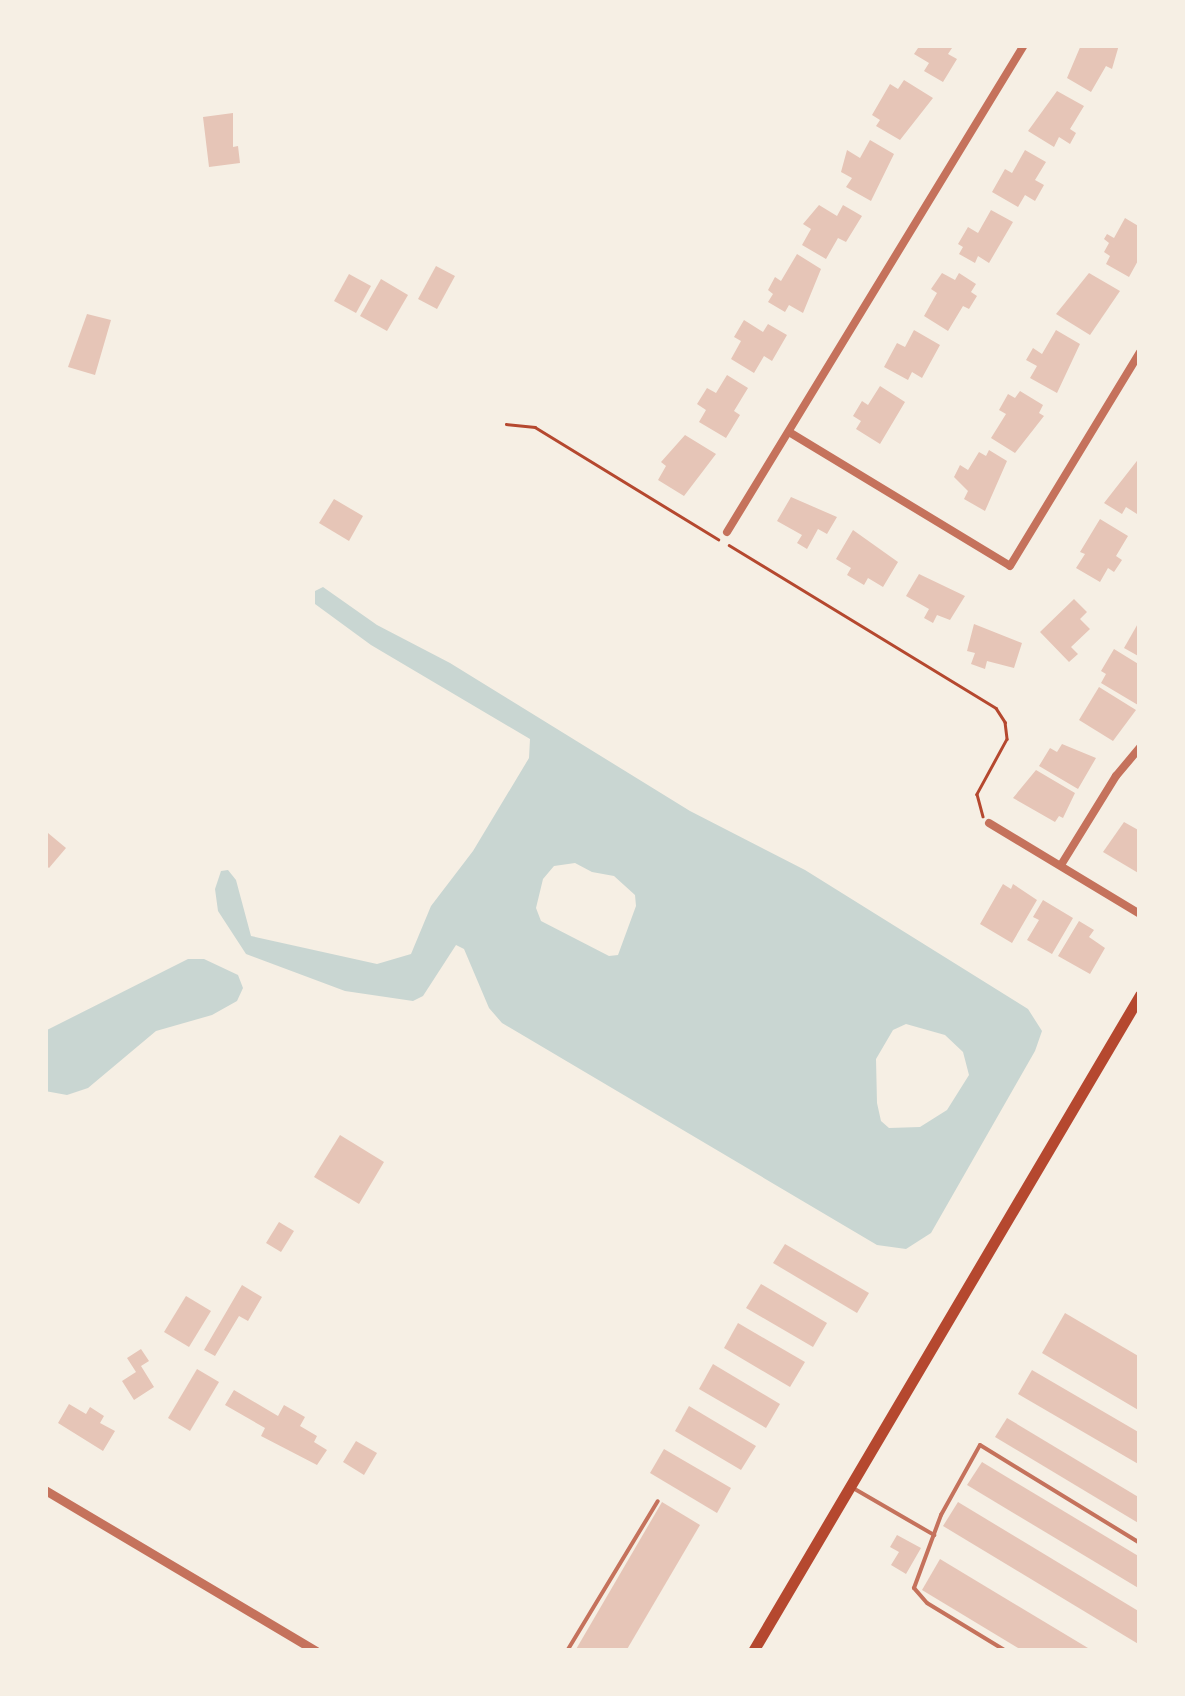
<!DOCTYPE html>
<html>
<head>
<meta charset="utf-8">
<style>
	body { margin:0 }
	#map { position:relative; width:1185px; height:1696px; overflow:hidden; background:#f6efe4; font-family:"Sofia Sans Condensed",sans-serif }
	div>[style] { position:absolute }
	.water>* { inset:0; background:#c9d6d2 }
	.building>* { inset:0; background:#e6c5b7 }
	.path>* { height:2.5px; margin:-1.25px; padding:0 1.25px; transform-origin:1.25px; border-radius:1.25px; background:#b5482f }
	.service>* { height:4px; margin:-2px; padding:0 2px; transform-origin:2px; border-radius:2px; background:#c5725c }
	.minor>* { height:8px; margin:-4px; padding:0 4px; transform-origin:4px; border-radius:4px; background:#c5725c }
	.tertiary>* { height:9px; margin:-4.5px; padding:0 4.5px; transform-origin:4.5px; border-radius:4.5px; background:#c5725c }
	.primary>* { height:11px; margin:-5.5px; padding:0 5.5px; transform-origin:5.5px; border-radius:5.5px; background:#b5482f }
	span { translate:-50% -50%; white-space:nowrap; text-align:center; line-height:1.15; -webkit-text-stroke:9px #f6efe4; paint-order:stroke }
	.frame { position:absolute; inset:0; border:48px solid #f6efe4; pointer-events:none }
</style>
</head>
<body>
<div id="map">
	<div class="water">
		<div style="clip-path:polygon(evenodd,323px 587px,377px 625px,450px 663px,690px 811px,805px 870px,1028px 1009px,1042px 1031px,1035px 1051px,931px 1233px,906px 1249px,877px 1245px,502px 1023px,489px 1008px,464px 949px,456px 945px,423px 996px,413px 1001px,345px 991px,246px 954px,218px 911px,215px 889px,221px 871px,228px 870px,236px 880px,251px 936px,377px 964px,411px 954px,431px 906px,473px 851px,529px 758px,530px 739px,371px 645px,315px 604px,315px 591px,323px 587px,575px 863px,592px 872px,614px 876px,635px 895px,636px 906px,618px 955px,609px 956px,541px 921px,536px 908px,543px 879px,554px 866px,575px 863px,323px 587px,906px 1024px,945px 1035px,963px 1052px,969px 1075px,947px 1110px,920px 1127px,889px 1128px,881px 1121px,877px 1103px,876px 1059px,893px 1030px,906px 1024px)"></div>
		<div style="clip-path:polygon(188px 959px,204px 959px,238px 975px,243px 988px,237px 1001px,212px 1015px,156px 1031px,88px 1088px,67px 1095px,45px 1091px,45px 1031px)"></div>
	</div>
	<div class="building">
		<div style="clip-path:polygon(920px 45px,954px 45px,948px 54px,957px 59px,943px 82px,924px 71px,929px 63px,914px 54px)"></div>
		<div style="clip-path:polygon(1081px 45px,1119px 45px,1112px 69px,1106px 66px,1091px 92px,1067px 78px)"></div>
		<div style="clip-path:polygon(904px 80px,933px 98px,900px 140px,876px 126px,880px 120px,872px 115px,890px 84px,898px 89px)"></div>
		<div style="clip-path:polygon(1057px 91px,1084px 106px,1070px 129px,1076px 133px,1070px 144px,1059px 137px,1054px 147px,1028px 131px)"></div>
		<div style="clip-path:polygon(233px 113px,233px 147px,238px 146px,240px 163px,209px 167px,203px 117px)"></div>
		<div style="clip-path:polygon(870px 140px,894px 154px,871px 201px,846px 187px,852px 178px,841px 172px,847px 150px,860px 158px)"></div>
		<div style="clip-path:polygon(1025px 150px,1046px 162px,1035px 180px,1044px 185px,1035px 201px,1025px 195px,1018px 207px,992px 192px,1005px 169px,1012px 173px)"></div>
		<div style="clip-path:polygon(819px 205px,837px 216px,843px 205px,862px 216px,846px 242px,838px 238px,826px 259px,802px 245px,811px 229px,803px 224px)"></div>
		<div style="clip-path:polygon(991px 210px,1013px 222px,989px 263px,978px 256px,975px 263px,959px 254px,963px 247px,958px 244px,968px 227px,978px 233px)"></div>
		<div style="clip-path:polygon(1125px 218px,1140px 227px,1140px 257px,1129px 277px,1106px 264px,1110px 256px,1104px 252px,1109px 243px,1104px 239px,1107px 234px,1114px 238px)"></div>
		<div style="clip-path:polygon(797px 254px,821px 269px,803px 313px,789px 305px,785px 312px,768px 302px,773px 294px,768px 290px,775px 277px,781px 281px)"></div>
		<div style="clip-path:polygon(436px 266px,455px 276px,437px 309px,418px 299px)"></div>
		<div style="clip-path:polygon(942px 273px,955px 280px,959px 273px,976px 284px,971px 292px,977px 296px,969px 309px,963px 306px,948px 331px,924px 316px,937px 293px,931px 289px)"></div>
		<div style="clip-path:polygon(1089px 273px,1120px 291px,1090px 335px,1056px 314px)"></div>
		<div style="clip-path:polygon(349px 274px,371px 286px,356px 313px,334px 301px)"></div>
		<div style="clip-path:polygon(381px 279px,408px 295px,387px 331px,360px 316px)"></div>
		<div style="clip-path:polygon(87px 314px,111px 320px,95px 375px,68px 367px)"></div>
		<div style="clip-path:polygon(744px 320px,763px 332px,768px 324px,787px 335px,772px 361px,764px 356px,754px 373px,731px 359px,741px 341px,734px 337px)"></div>
		<div style="clip-path:polygon(914px 330px,940px 345px,922px 378px,912px 372px,908px 380px,884px 367px,897px 343px,905px 347px)"></div>
		<div style="clip-path:polygon(1056px 330px,1080px 344px,1057px 393px,1030px 378px,1037px 366px,1026px 360px,1033px 348px,1042px 354px)"></div>
		<div style="clip-path:polygon(727px 375px,748px 388px,734px 411px,740px 415px,726px 438px,699px 422px,706px 410px,697px 404px,707px 388px,716px 393px)"></div>
		<div style="clip-path:polygon(880px 386px,905px 402px,880px 444px,856px 429px,861px 421px,853px 416px,862px 401px,868px 405px)"></div>
		<div style="clip-path:polygon(1020px 391px,1043px 405px,1039px 413px,1044px 416px,1015px 453px,991px 438px,1006px 414px,999px 410px,1008px 394px,1015px 398px)"></div>
		<div style="clip-path:polygon(685px 435px,716px 454px,684px 496px,658px 480px,666px 466px,661px 462px)"></div>
		<div style="clip-path:polygon(989px 450px,1007px 461px,985px 511px,964px 499px,968px 491px,954px 477px,960px 465px,968px 470px,979px 452px,986px 456px)"></div>
		<div style="clip-path:polygon(1140px 457px,1140px 509px,1137px 514px,1126px 507px,1122px 514px,1104px 503px)"></div>
		<div style="clip-path:polygon(791px 497px,837px 517px,827px 534px,818px 529px,807px 549px,797px 543px,802px 535px,777px 521px)"></div>
		<div style="clip-path:polygon(334px 499px,363px 516px,349px 541px,319px 523px)"></div>
		<div style="clip-path:polygon(1100px 519px,1128px 536px,1116px 556px,1122px 560px,1114px 572px,1108px 568px,1100px 582px,1076px 568px,1085px 554px,1080px 552px)"></div>
		<div style="clip-path:polygon(853px 530px,898px 562px,883px 587px,868px 578px,864px 585px,847px 575px,851px 568px,836px 559px)"></div>
		<div style="clip-path:polygon(919px 574px,965px 596px,950px 620px,937px 615px,933px 623px,924px 618px,929px 609px,906px 596px)"></div>
		<div style="clip-path:polygon(1074px 599px,1087px 612px,1080px 619px,1090px 629px,1071px 647px,1078px 654px,1069px 662px,1040px 632px)"></div>
		<div style="clip-path:polygon(1140px 620px,1140px 657px,1124px 648px)"></div>
		<div style="clip-path:polygon(974px 624px,1022px 643px,1014px 668px,987px 661px,985px 669px,971px 664px,975px 653px,967px 651px)"></div>
		<div style="clip-path:polygon(1114px 649px,1140px 665px,1138px 705px,1101px 683px,1106px 674px,1101px 671px)"></div>
		<div style="clip-path:polygon(1099px 687px,1136px 710px,1113px 741px,1079px 720px)"></div>
		<div style="clip-path:polygon(1062px 744px,1096px 758px,1078px 789px,1039px 766px,1050px 748px,1057px 752px)"></div>
		<div style="clip-path:polygon(1036px 770px,1075px 793px,1063px 818px,1059px 816px,1055px 822px,1013px 798px)"></div>
		<div style="clip-path:polygon(1124px 822px,1140px 831px,1140px 874px,1103px 852px)"></div>
		<div style="clip-path:polygon(48px 833px,66px 848px,49px 868px,45px 865px)"></div>
		<div style="clip-path:polygon(1003px 884px,1011px 889px,1013px 884px,1037px 900px,1012px 943px,980px 924px)"></div>
		<div style="clip-path:polygon(1043px 900px,1073px 918px,1052px 954px,1027px 940px,1039px 920px,1033px 917px)"></div>
		<div style="clip-path:polygon(1079px 921px,1094px 930px,1089px 937px,1105px 948px,1090px 974px,1058px 956px)"></div>
		<div style="clip-path:polygon(340px 1135px,384px 1162px,359px 1204px,314px 1177px)"></div>
		<div style="clip-path:polygon(279px 1222px,294px 1231px,281px 1252px,266px 1243px)"></div>
		<div style="clip-path:polygon(785px 1244px,869px 1293px,857px 1313px,773px 1263px)"></div>
		<div style="clip-path:polygon(761px 1284px,827px 1323px,813px 1347px,746px 1308px)"></div>
		<div style="clip-path:polygon(242px 1285px,262px 1297px,248px 1321px,239px 1316px,215px 1356px,204px 1350px)"></div>
		<div style="clip-path:polygon(186px 1296px,211px 1311px,189px 1347px,164px 1332px)"></div>
		<div style="clip-path:polygon(1065px 1313px,1140px 1357px,1140px 1411px,1042px 1353px)"></div>
		<div style="clip-path:polygon(738px 1323px,805px 1362px,790px 1387px,724px 1348px)"></div>
		<div style="clip-path:polygon(141px 1349px,149px 1361px,141px 1366px,154px 1387px,134px 1400px,122px 1381px,136px 1372px,127px 1358px)"></div>
		<div style="clip-path:polygon(713px 1364px,780px 1404px,766px 1428px,699px 1389px)"></div>
		<div style="clip-path:polygon(197px 1369px,219px 1382px,190px 1431px,168px 1418px)"></div>
		<div style="clip-path:polygon(1032px 1370px,1140px 1433px,1140px 1465px,1018px 1394px)"></div>
		<div style="clip-path:polygon(234px 1390px,278px 1416px,284px 1405px,305px 1417px,300px 1426px,317px 1436px,314px 1442px,327px 1450px,317px 1465px,261px 1436px,265px 1428px,225px 1405px)"></div>
		<div style="clip-path:polygon(69px 1404px,86px 1414px,90px 1407px,104px 1416px,100px 1423px,115px 1431px,103px 1451px,58px 1423px)"></div>
		<div style="clip-path:polygon(689px 1406px,756px 1446px,741px 1470px,675px 1431px)"></div>
		<div style="clip-path:polygon(1007px 1418px,1140px 1498px,1140px 1524px,995px 1437px)"></div>
		<div style="clip-path:polygon(356px 1441px,377px 1453px,364px 1475px,343px 1462px)"></div>
		<div style="clip-path:polygon(664px 1449px,731px 1488px,717px 1513px,650px 1473px)"></div>
		<div style="clip-path:polygon(982px 1462px,1140px 1557px,1140px 1589px,967px 1485px)"></div>
		<div style="clip-path:polygon(662px 1502px,700px 1525px,626px 1651px,575px 1651px)"></div>
		<div style="clip-path:polygon(958px 1502px,1140px 1612px,1140px 1645px,943px 1526px)"></div>
		<div style="clip-path:polygon(897px 1535px,921px 1548px,906px 1574px,891px 1565px,899px 1552px,890px 1547px)"></div>
		<div style="clip-path:polygon(940px 1559px,1093px 1651px,1023px 1651px,922px 1590px)"></div>
	</div>
	<div class="path">
		<div style="left:506px;top:424px;width:29px;rotate:6deg"></div>
		<div style="left:535px;top:427px;width:215px;rotate:31.5deg"></div>
		<div style="left:729px;top:545px;width:313px;rotate:31.4deg"></div>
		<div style="left:996px;top:708px;width:17px;rotate:57deg"></div>
		<div style="left:1005px;top:722px;width:17px;rotate:83deg"></div>
		<div style="left:1007px;top:739px;width:63px;rotate:118.6deg"></div>
		<div style="left:977px;top:794px;width:23px;rotate:75deg"></div>
	</div>
	<div class="service">
		<div style="left:853px;top:1488px;width:94px;rotate:30.1deg"></div>
		<div style="left:567px;top:1651px;width:175px;rotate:-58.8deg"></div>
		<div style="left:1006px;top:1651px;width:92px;rotate:-148.7deg"></div>
		<div style="left:927px;top:1603px;width:20px;rotate:-131deg"></div>
		<div style="left:914px;top:1588px;width:78px;rotate:-69.7deg"></div>
		<div style="left:941px;top:1515px;width:80px;rotate:-60.9deg"></div>
		<div style="left:980px;top:1445px;width:188px;rotate:31.5deg"></div>
	</div>
	<div class="minor">
		<div style="left:789px;top:432px;width:258px;rotate:31.2deg"></div>
		<div style="left:1010px;top:566px;width:250px;rotate:-58.7deg"></div>
		<div style="left:727px;top:532px;width:570px;rotate:-58.62deg"></div>
		<div style="left:989px;top:823px;width:176px;rotate:31.1deg"></div>
		<div style="left:1061px;top:865px;width:105px;rotate:-58.3deg"></div>
		<div style="left:1116px;top:776px;width:38px;rotate:-50deg"></div>
	</div>
	<div class="tertiary">
		<div style="left:45px;top:1490px;width:315px;rotate:30.7deg"></div>
	</div>
	<div class="primary">
		<div style="left:753px;top:1651px;width:762px;rotate:-59.46deg"></div>
	</div>
	<div class="frame"></div>
</div>
</body>
</html>
